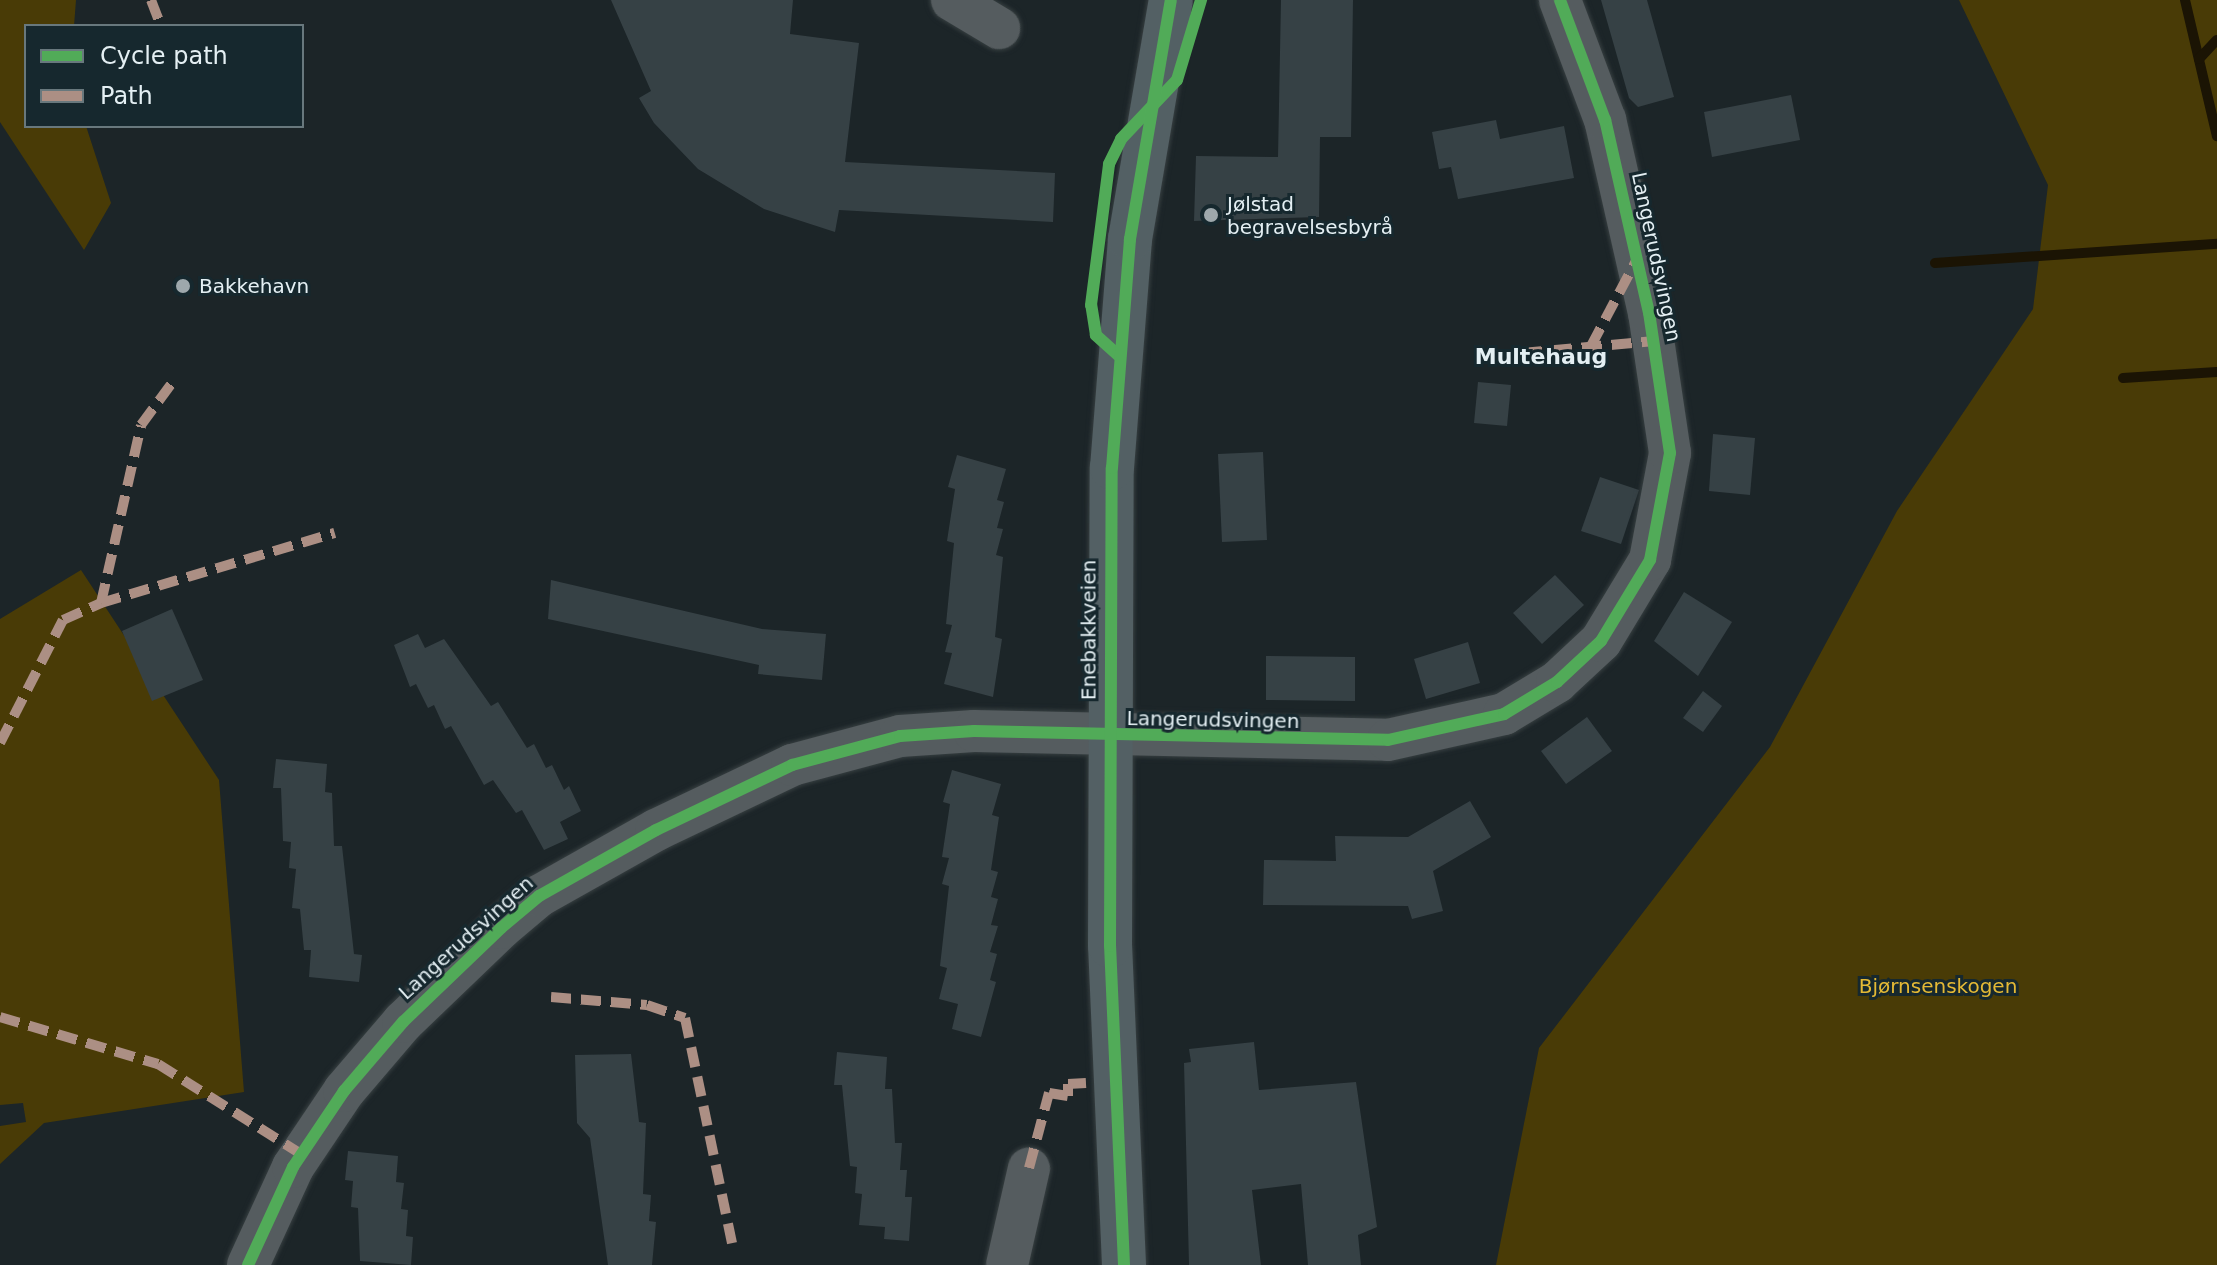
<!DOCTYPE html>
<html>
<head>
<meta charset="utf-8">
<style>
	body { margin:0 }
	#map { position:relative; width:2217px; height:1265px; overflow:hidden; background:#1c2528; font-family:"DejaVu Sans",sans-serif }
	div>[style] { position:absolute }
	.green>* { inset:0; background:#493b06 }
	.stream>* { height:10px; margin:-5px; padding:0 5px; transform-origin:5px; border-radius:5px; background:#1b1404 }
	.building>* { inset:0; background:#364145 }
	.roads { filter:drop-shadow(0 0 2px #373f41) drop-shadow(0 0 2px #373f41) }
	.minor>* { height:42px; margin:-21px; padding:0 21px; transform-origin:21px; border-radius:21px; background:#555c5f }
	.major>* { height:44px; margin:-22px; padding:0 22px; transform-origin:22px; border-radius:22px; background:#536064 }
	.quiet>* { height:10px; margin-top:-5px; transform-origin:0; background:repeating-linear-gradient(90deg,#ac8f84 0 20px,transparent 0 30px) }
	.cycleway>* { height:12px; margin:-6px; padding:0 6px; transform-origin:6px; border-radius:6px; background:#51ab58 }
	.dots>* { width:22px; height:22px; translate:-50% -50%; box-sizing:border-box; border:4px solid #16282e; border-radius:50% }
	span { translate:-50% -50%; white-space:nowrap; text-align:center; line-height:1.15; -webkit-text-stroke:6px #16282e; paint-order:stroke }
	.poi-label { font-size:20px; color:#e4eff3 }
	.left { translate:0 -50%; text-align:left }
	.street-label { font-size:20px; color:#e4eff3 }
	.park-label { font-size:20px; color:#e4b935 }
	.neighbourhood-label { font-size:22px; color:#e4eff3; font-weight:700 }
	.legend { position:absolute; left:24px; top:24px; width:280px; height:104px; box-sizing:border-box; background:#16282e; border:2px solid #68787d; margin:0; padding:10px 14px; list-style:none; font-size:24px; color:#e4eff3 }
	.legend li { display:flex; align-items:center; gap:16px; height:40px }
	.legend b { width:40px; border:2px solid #68787d }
</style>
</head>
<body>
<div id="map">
	<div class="green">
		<div style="clip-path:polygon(0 0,76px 0,74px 26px,26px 26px,26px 126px,86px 126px,111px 203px,84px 250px,0 122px)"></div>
		<div style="clip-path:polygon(1959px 0,2217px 0,2217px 1265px,1496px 1265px,1539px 1048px,1770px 747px,1897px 511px,2033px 309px,2048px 185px)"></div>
		<div style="clip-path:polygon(81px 570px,219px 780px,244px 1092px,44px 1123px,0 1164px,0 1126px,26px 1122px,23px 1103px,0 1105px,0 619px)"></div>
	</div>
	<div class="stream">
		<div style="left:2185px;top:0;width:140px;rotate:76.8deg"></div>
		<div style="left:2199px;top:59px;width:26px;rotate:-47deg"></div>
		<div style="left:1935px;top:263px;width:283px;rotate:-3.9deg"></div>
		<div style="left:2123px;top:378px;width:94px;rotate:-3.7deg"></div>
	</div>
	<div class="building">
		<div style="clip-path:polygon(611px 0,793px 0,790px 34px,859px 43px,845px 162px,1055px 173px,1053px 222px,839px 210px,835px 232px,764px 209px,698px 169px,654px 123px,639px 98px,651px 91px)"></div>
		<div style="clip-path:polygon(1281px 0,1353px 0,1351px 137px,1320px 137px,1319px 217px,1194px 221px,1196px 156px,1278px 157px)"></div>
		<div style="clip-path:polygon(1601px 0,1647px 0,1674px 97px,1638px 107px,1629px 98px)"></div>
		<div style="clip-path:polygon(1791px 95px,1800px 140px,1712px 157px,1704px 112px)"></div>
		<div style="clip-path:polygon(1496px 120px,1500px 139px,1564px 126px,1574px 178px,1458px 199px,1451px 167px,1439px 169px,1432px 132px)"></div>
		<div style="clip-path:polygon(1478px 382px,1511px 385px,1507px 426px,1474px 423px)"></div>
		<div style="clip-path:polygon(1713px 434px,1755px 438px,1750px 495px,1709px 491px)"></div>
		<div style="clip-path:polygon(1263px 452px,1267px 540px,1222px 542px,1218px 454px)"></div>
		<div style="clip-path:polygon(957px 455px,1006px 469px,997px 500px,1004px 502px,997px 528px,1003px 529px,996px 555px,1003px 557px,995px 637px,1002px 639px,993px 697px,944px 684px,952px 653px,945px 652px,952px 625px,946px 624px,954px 543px,947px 541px,955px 489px,948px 487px)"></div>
		<div style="clip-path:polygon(1600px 477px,1639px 490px,1621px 544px,1581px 531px)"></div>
		<div style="clip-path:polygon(1555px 575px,1584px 605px,1542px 644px,1513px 613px)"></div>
		<div style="clip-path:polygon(551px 580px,762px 629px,826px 634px,822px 680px,758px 674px,759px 665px,548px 619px)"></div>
		<div style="clip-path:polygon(1684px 592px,1732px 622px,1698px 676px,1654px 641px)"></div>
		<div style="clip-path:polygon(172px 609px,203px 680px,152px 701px,122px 631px)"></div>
		<div style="clip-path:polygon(418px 634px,425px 648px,444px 639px,491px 706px,498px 702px,527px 748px,534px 744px,546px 768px,552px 765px,564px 790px,569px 786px,581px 811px,560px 822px,568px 839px,544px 850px,522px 810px,516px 813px,493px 780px,484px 785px,451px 726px,445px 729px,434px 705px,428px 708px,416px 684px,410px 687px,394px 645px)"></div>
		<div style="clip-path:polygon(1468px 642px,1480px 683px,1426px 699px,1414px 659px)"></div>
		<div style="clip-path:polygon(1266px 656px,1355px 657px,1355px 701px,1266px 700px)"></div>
		<div style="clip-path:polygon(1703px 691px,1722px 706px,1703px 732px,1683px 718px)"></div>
		<div style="clip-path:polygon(1587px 717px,1612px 751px,1566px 784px,1541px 751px)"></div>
		<div style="clip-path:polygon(276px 759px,327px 764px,325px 792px,332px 793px,334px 846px,342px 846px,354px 954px,362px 955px,359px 982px,309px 977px,311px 950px,304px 950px,300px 909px,292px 908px,296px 869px,289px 868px,291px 842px,283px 841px,281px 788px,273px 788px)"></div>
		<div style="clip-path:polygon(952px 770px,1001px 784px,992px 815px,999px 817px,991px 870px,998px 872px,991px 897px,998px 899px,991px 925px,998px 926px,990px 952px,997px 954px,990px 980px,996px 982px,981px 1037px,952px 1029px,958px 1004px,939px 999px,947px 968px,940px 966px,949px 886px,942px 884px,949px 858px,942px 857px,950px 804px,943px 802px)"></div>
		<div style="clip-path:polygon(1470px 801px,1491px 837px,1433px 871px,1443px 911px,1412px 919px,1408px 906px,1263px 905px,1264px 860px,1336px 861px,1335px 836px,1408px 837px)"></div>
		<div style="clip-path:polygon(1254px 1042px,1259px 1090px,1356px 1082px,1377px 1227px,1358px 1235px,1361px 1265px,1308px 1265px,1301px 1184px,1252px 1190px,1261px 1265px,1189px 1265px,1184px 1063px,1191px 1062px,1189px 1049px)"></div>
		<div style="clip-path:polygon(837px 1052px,887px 1057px,885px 1089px,892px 1089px,895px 1143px,902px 1143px,900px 1170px,907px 1170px,905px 1197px,912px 1197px,909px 1241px,884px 1239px,885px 1227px,859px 1225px,862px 1194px,855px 1193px,857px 1167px,850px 1166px,842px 1085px,834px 1085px)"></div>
		<div style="clip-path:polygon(631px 1054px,639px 1122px,646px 1123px,643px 1194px,651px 1195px,649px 1221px,656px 1222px,652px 1265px,608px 1265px,590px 1138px,577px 1123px,575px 1055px)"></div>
		<div style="clip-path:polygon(348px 1151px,398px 1156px,396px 1182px,404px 1183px,401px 1209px,408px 1210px,406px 1236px,413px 1237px,411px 1265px,360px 1261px,358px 1208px,351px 1207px,353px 1181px,345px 1180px)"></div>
	</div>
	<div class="roads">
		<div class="minor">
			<div style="left:952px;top:0;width:55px;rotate:30.8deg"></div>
			<div style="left:248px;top:1265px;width:108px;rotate:-65.3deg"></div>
			<div style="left:293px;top:1167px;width:92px;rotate:-56.1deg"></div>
			<div style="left:344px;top:1091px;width:91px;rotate:-49.5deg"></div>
			<div style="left:403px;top:1022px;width:136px;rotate:-43.8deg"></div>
			<div style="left:501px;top:928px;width:50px;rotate:-40.1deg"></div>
			<div style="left:539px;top:896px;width:134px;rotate:-29.4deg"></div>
			<div style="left:656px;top:830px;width:151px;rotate:-25.5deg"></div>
			<div style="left:792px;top:765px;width:112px;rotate:-15deg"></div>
			<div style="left:900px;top:736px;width:74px;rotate:-3.9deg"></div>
			<div style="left:974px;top:731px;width:414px;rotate:1.2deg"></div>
			<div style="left:1388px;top:740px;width:119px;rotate:-12.6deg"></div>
			<div style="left:1504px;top:714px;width:62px;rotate:-31.1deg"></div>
			<div style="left:1557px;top:682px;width:60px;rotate:-43deg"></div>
			<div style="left:1601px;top:641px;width:95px;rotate:-58.8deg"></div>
			<div style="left:1650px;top:560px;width:109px;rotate:-79.4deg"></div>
			<div style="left:1670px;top:453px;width:142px;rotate:-98.5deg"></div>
			<div style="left:1649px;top:313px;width:198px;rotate:-102.8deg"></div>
			<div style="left:1605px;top:120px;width:128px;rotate:-110.6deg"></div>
			<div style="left:1007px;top:1265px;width:99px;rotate:-77.2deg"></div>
		</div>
		<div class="major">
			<div style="left:1124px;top:1265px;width:319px;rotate:-92.5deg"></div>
			<div style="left:1110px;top:946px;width:478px;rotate:-89.8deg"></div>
			<div style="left:1112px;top:468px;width:230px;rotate:-85.5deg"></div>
			<div style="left:1130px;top:239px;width:242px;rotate:-80.3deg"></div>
		</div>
	</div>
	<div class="quiet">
		<div style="left:151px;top:0;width:26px;rotate:69deg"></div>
		<div style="left:1591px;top:346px;width:96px;rotate:-62.1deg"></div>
		<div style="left:1522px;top:353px;width:133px;rotate:-5.2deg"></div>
		<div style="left:101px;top:603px;width:244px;rotate:-16.7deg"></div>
		<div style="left:0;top:743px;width:138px;rotate:-62.9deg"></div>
		<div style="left:63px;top:620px;width:42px;rotate:-24.1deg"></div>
		<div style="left:101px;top:603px;width:182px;rotate:-77.3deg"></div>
		<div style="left:141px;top:425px;width:52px;rotate:-53.6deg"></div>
		<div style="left:551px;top:997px;width:96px;rotate:4.8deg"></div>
		<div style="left:647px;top:1005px;width:40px;rotate:18.9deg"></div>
		<div style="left:685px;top:1018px;width:239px;rotate:78.2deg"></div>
		<div style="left:0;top:1017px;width:165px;rotate:16.6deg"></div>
		<div style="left:158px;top:1064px;width:169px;rotate:32.2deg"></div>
		<div style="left:1029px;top:1168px;width:78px;rotate:-75.1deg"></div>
		<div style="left:1049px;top:1093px;width:19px;rotate:9deg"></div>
		<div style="left:1068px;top:1096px;width:12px;rotate:-90deg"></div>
		<div style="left:1068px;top:1084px;width:18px;rotate:-3deg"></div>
	</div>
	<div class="cycleway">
		<div style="left:1118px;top:355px;width:30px;rotate:-138deg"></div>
		<div style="left:1096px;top:335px;width:30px;rotate:-99deg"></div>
		<div style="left:1091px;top:305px;width:142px;rotate:-82.7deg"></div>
		<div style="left:1109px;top:164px;width:28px;rotate:-64deg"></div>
		<div style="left:1121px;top:139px;width:81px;rotate:-46.5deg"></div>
		<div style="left:1177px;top:80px;width:84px;rotate:-73.3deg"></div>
		<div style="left:248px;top:1265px;width:108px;rotate:-65.3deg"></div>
		<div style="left:293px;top:1167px;width:92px;rotate:-56.1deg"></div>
		<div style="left:344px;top:1091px;width:91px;rotate:-49.5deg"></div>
		<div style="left:403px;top:1022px;width:136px;rotate:-43.8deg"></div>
		<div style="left:501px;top:928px;width:50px;rotate:-40.1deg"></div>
		<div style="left:539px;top:896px;width:134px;rotate:-29.4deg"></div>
		<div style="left:656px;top:830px;width:151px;rotate:-25.5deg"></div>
		<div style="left:792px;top:765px;width:112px;rotate:-15deg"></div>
		<div style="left:900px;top:736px;width:74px;rotate:-3.9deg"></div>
		<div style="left:974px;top:731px;width:414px;rotate:1.2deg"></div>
		<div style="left:1388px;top:740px;width:119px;rotate:-12.6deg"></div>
		<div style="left:1504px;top:714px;width:62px;rotate:-31.1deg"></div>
		<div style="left:1557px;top:682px;width:60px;rotate:-43deg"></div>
		<div style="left:1601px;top:641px;width:95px;rotate:-58.8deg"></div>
		<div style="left:1650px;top:560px;width:109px;rotate:-79.4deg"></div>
		<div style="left:1670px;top:453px;width:142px;rotate:-98.5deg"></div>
		<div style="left:1649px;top:313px;width:198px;rotate:-102.8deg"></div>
		<div style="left:1605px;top:120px;width:128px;rotate:-110.6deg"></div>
		<div style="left:1124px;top:1265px;width:319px;rotate:-92.5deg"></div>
		<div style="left:1110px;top:946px;width:478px;rotate:-89.8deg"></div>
		<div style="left:1112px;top:468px;width:230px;rotate:-85.5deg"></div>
		<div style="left:1130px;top:239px;width:242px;rotate:-80.3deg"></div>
	</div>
	<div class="dots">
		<div style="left:1211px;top:215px;background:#9ea8ac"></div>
		<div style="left:183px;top:286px;background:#9ea8ac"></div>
	</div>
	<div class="poi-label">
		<span class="left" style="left:1227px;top:216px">Jølstad<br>begravelsesbyrå</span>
		<span class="left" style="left:199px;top:286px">Bakkehavn</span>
	</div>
	<div class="street-label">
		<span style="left:1656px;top:257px;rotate:78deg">Langerudsvingen</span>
		<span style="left:1089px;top:630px;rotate:-90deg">Enebakkveien</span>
		<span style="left:1213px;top:720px;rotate:1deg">Langerudsvingen</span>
		<span style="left:466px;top:938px;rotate:-42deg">Langerudsvingen</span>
	</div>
	<div class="park-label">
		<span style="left:1938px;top:986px">Bjørnsenskogen</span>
	</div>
	<div class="neighbourhood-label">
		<span style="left:1541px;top:357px">Multehaug</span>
	</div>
	<ul class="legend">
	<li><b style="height:10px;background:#51ab58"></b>Cycle path</li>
	<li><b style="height:10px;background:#ac8f84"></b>Path</li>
	</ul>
</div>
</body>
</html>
